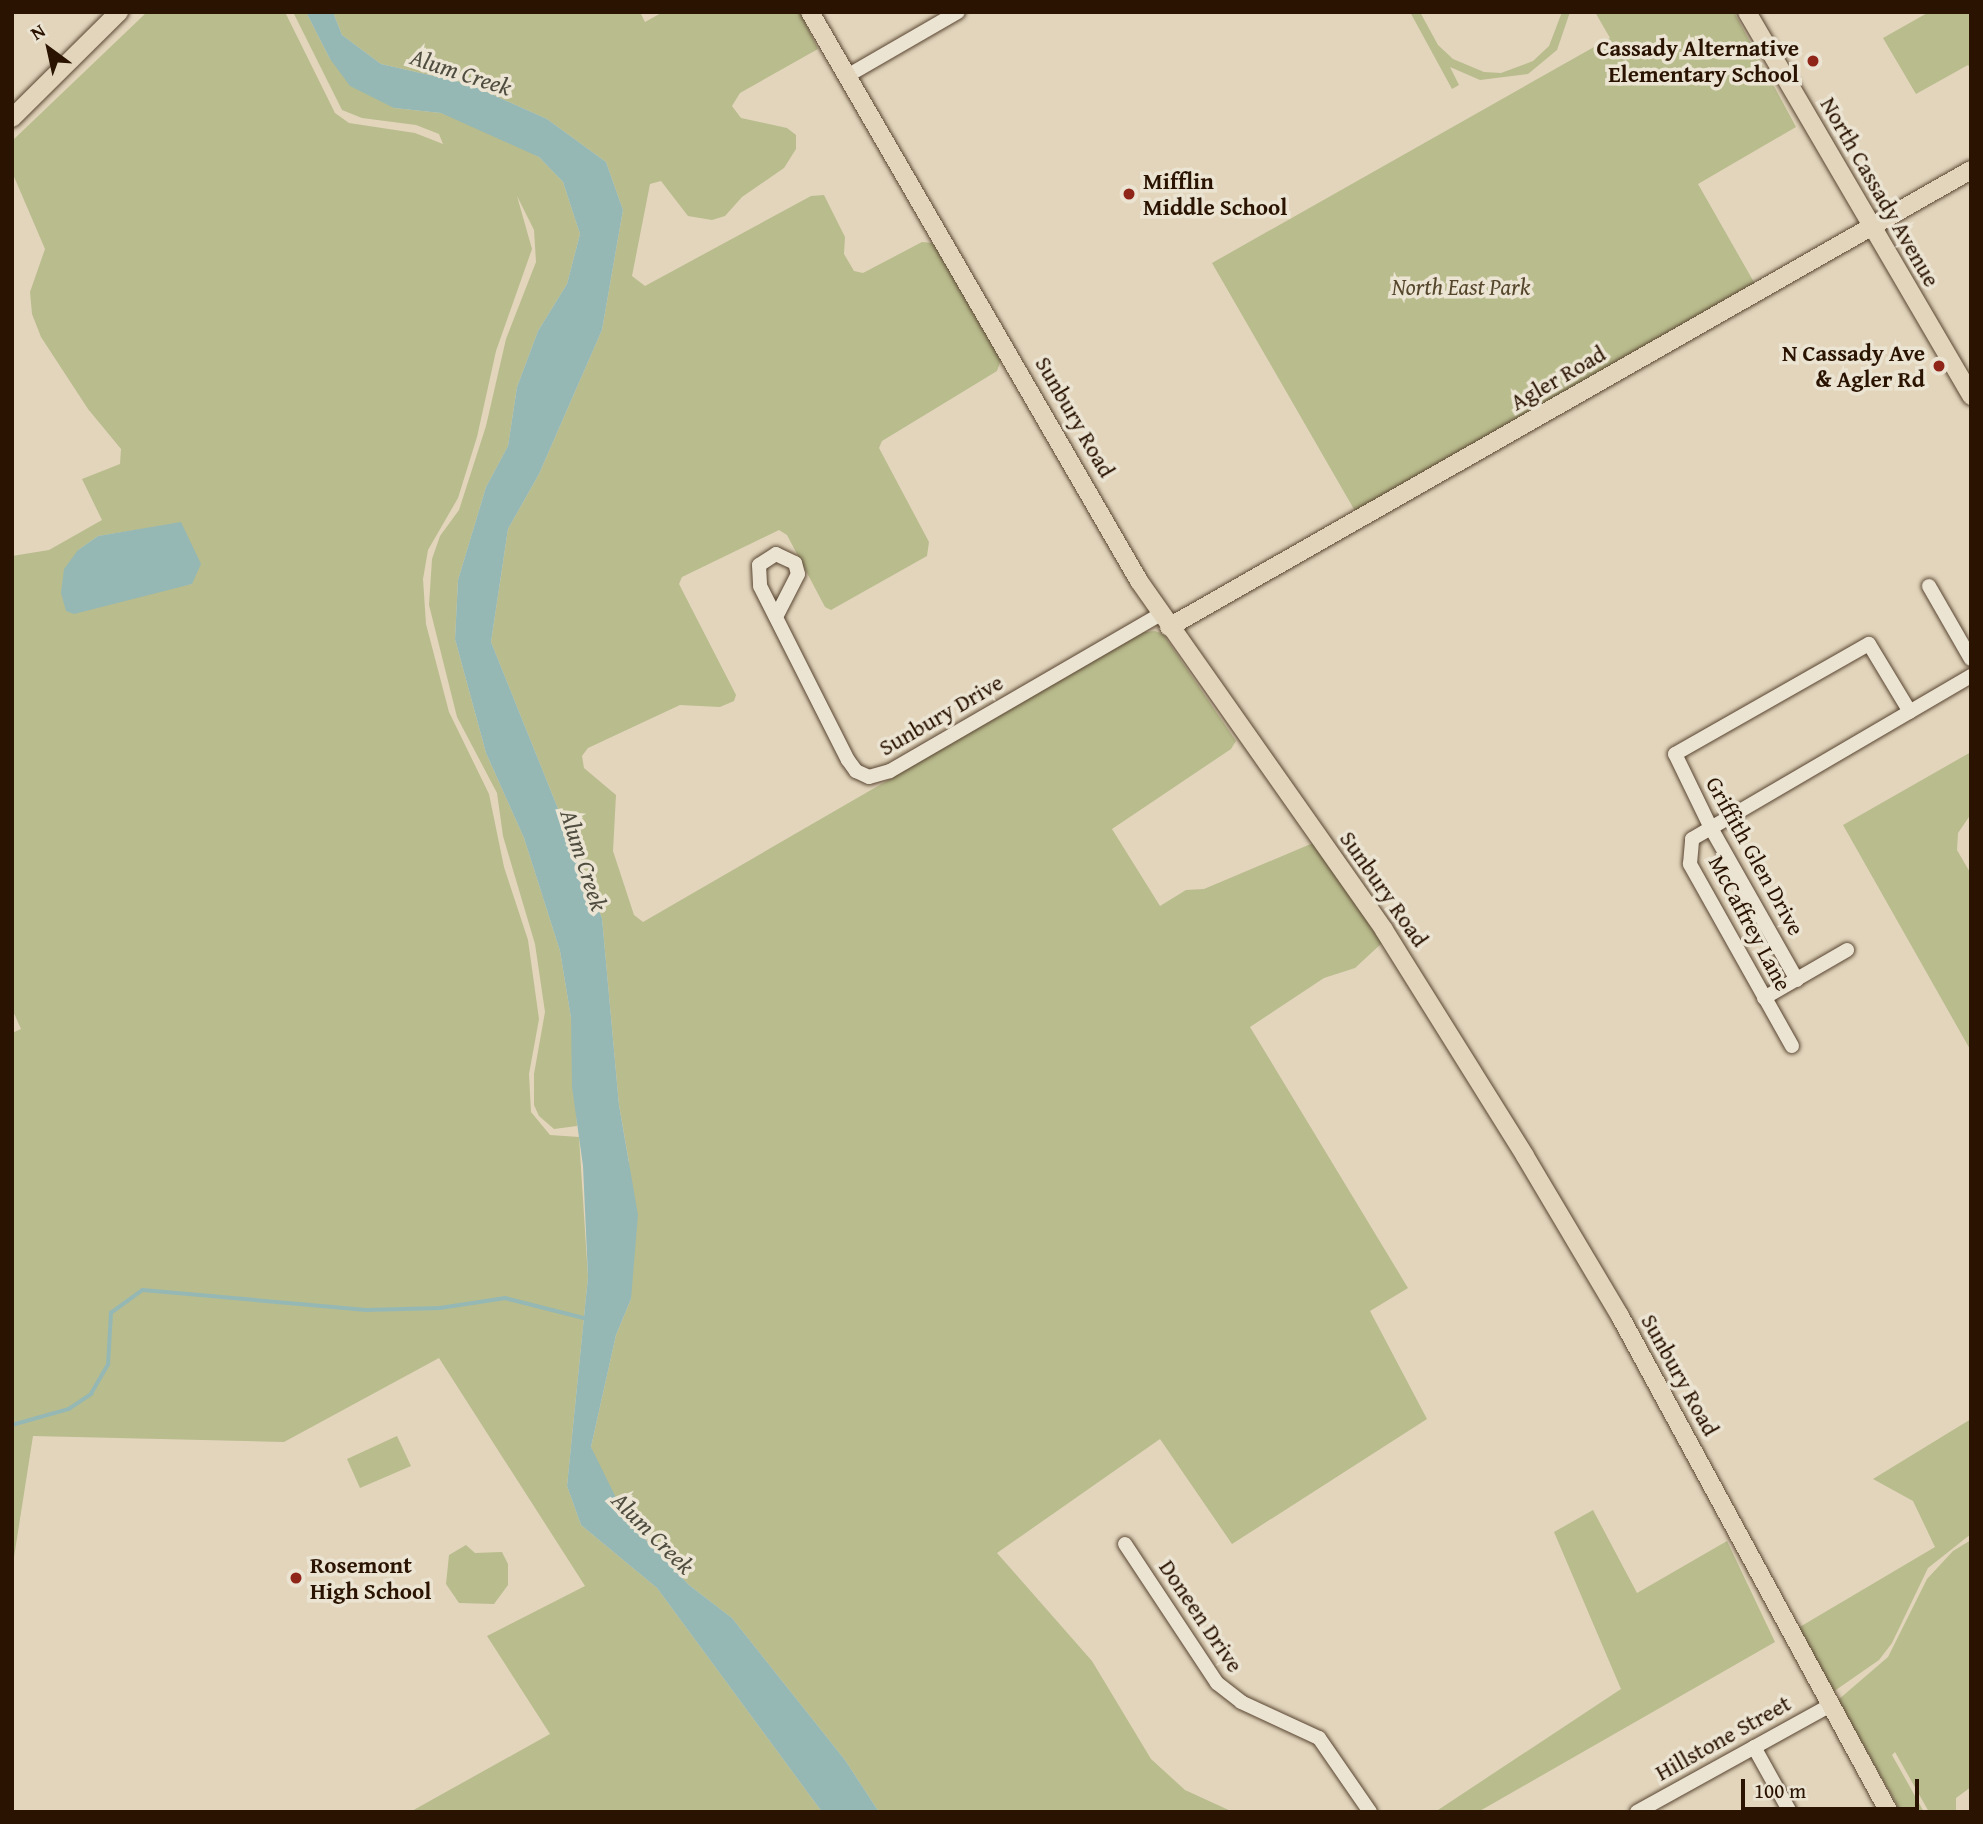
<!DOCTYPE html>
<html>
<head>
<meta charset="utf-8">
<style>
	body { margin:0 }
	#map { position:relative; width:1983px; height:1824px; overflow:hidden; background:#e2d5bc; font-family:"Gentium Book Plus",serif }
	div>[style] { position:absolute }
	.green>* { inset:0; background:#b9bc8d }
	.water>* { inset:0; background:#95b8b5 }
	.stream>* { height:3.5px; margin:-1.75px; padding:0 1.75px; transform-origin:1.75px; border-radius:1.75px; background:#95b8b5 }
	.roads { filter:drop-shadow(0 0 2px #584430) drop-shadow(0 0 2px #584430) }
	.minor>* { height:14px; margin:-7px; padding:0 7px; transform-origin:7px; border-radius:7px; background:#ece4d3 }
	.major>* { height:18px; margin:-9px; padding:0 9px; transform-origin:9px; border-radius:9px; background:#e2d5bc }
	.dots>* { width:19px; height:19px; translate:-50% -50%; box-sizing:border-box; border:4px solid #ece4d3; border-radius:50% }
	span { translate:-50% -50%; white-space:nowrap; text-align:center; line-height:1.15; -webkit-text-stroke:7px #ece4d3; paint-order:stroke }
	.poi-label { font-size:23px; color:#2a1301; font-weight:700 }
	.right { translate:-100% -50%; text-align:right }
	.left { translate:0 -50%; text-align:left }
	.street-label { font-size:23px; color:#2a1301 }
	.park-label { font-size:23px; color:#55462b; font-style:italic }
	.water-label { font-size:24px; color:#4f4d40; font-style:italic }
	.frame { position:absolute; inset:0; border:14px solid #2a1301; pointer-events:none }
	.north { position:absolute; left:14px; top:14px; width:70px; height:70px; -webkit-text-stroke:5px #ece4d3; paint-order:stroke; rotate:327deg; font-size:19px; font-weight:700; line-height:28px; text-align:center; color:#2a1301 }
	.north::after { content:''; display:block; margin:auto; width:24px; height:32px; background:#2a1301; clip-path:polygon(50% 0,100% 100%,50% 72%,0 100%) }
	.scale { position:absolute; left:1741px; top:1779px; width:178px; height:32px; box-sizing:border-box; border:4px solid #2a1301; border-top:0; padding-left:9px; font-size:21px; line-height:24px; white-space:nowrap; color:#2a1301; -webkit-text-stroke:5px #ece4d3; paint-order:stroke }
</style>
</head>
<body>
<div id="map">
	<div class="green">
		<div style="clip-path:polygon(evenodd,147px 12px,285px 12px,335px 113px,349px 123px,415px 133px,443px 144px,439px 134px,416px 125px,362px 118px,342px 110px,293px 12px,306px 12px,330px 59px,394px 108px,441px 113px,499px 135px,539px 157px,563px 182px,580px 234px,567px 284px,538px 331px,517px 387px,508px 446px,486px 487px,458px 580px,455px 639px,486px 753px,524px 838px,560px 951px,571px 1018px,577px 1126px,554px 1129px,539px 1116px,534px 1105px,534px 1074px,545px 1012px,535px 944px,503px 836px,497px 793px,457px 717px,429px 605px,432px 559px,440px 536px,459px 510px,486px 426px,506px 339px,536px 262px,534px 230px,517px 196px,532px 249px,496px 351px,477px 437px,458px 498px,428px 550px,423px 579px,426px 624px,449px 712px,489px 794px,504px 867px,528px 940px,539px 1019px,529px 1074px,531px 1112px,550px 1135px,579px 1137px,588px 1277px,567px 1486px,581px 1525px,657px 1588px,822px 1812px,410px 1812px,550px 1734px,487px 1636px,585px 1586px,439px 1358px,284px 1442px,33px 1436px,12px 1570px,12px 1033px,21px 1029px,12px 1009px,12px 556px,49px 550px,102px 520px,82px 479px,120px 464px,121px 449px,88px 409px,41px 337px,32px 314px,30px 292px,45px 249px,12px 172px,12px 141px,147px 12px,181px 523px,192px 584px,154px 591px,78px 550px,98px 536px,181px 523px)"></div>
		<div style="clip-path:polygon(333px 12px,640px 12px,645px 22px,663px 12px,800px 12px,818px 49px,740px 93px,732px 106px,741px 118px,787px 128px,796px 135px,796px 149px,784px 168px,742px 197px,725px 216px,712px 220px,688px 216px,661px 181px,650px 184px,632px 276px,645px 286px,811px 196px,824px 195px,845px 237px,844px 254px,854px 271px,863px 273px,922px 242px,933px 243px,1001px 360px,997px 371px,882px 441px,879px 448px,929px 542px,927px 556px,831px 610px,825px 607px,787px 535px,779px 530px,682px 577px,679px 584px,736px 695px,734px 701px,720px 707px,680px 705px,588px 748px,582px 756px,584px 768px,616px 795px,613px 851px,634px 915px,643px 922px,1144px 632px,1155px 631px,1163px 634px,1236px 741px,1231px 749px,1112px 829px,1160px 906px,1186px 890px,1204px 889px,1313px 843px,1382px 943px,1355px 968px,1324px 978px,1250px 1027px,1408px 1288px,1370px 1311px,1427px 1419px,1232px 1544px,1160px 1439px,997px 1553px,1092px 1661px,1151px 1759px,1185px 1790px,1233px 1812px,879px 1812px,845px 1760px,732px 1618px,689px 1585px,627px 1520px,602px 1475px,591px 1447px,616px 1335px,631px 1299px,629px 1162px,619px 1105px,602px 918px,491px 642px,508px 529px,539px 474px,602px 330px,623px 210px,606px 162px,547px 119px,469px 84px,381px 64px,342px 35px)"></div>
		<div style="clip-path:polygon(1410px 12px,1420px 12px,1438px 45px,1453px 59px,1484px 72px,1501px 73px,1533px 61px,1549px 46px,1562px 12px,1570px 12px,1557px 50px,1528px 74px,1480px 80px,1450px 67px,1459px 85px,1452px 89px)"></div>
		<div style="clip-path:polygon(1595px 12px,1734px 12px,1796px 127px,1698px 184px,1755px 284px,1355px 511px,1212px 263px,1610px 38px)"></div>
		<div style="clip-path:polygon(1929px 12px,1971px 12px,1971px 69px,1968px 65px,1916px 94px,1883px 38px)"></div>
		<div style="clip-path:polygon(1971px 752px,1971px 814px,1958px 833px,1957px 850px,1971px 874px,1971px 1051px,1843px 825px)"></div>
		<div style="clip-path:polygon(1971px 1419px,1971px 1534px,1928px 1568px,1892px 1643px,1879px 1660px,1833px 1692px,1798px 1628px,1935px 1547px,1913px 1501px,1873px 1479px)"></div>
		<div style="clip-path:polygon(397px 1436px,411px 1466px,360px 1488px,347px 1459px)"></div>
		<div style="clip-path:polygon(1593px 1510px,1637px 1593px,1727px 1541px,1775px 1642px,1478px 1812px,1435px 1812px,1621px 1689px,1554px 1532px)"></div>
		<div style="clip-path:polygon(1971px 1540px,1971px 1787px,1956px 1798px,1956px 1812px,1929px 1812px,1895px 1752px,1892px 1755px,1924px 1812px,1901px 1812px,1838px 1700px,1888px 1657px,1927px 1579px,1953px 1551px)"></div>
		<div style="clip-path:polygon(466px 1545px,475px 1553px,502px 1552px,508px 1564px,508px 1585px,494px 1604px,459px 1603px,446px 1584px,449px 1555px)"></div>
	</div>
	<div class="water">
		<div style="clip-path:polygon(306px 12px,333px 12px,342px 35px,381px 64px,469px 84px,547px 119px,606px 162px,623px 210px,602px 330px,539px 474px,508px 529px,491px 642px,602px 918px,619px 1105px,638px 1215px,631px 1299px,616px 1335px,591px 1447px,627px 1520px,689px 1585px,732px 1618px,845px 1760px,879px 1812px,822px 1812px,657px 1588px,581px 1525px,567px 1486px,588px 1277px,583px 1166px,572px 1087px,571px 1018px,560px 951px,524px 838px,486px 753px,455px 639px,458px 580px,486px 487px,508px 446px,517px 387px,538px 331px,567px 284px,580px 234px,563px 182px,539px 157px,441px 113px,394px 108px,350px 86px,330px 59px)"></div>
		<div style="clip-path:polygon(181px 522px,201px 564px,192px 584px,74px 614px,66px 611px,61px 593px,64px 569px,78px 550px,98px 536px)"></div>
	</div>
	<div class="stream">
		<div style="left:12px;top:1425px;width:59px;rotate:-15.7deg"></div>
		<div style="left:69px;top:1409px;width:27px;rotate:-34deg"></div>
		<div style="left:91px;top:1394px;width:34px;rotate:-60deg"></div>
		<div style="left:108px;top:1365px;width:52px;rotate:-86.7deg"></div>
		<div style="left:111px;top:1313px;width:39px;rotate:-36deg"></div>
		<div style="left:143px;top:1290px;width:224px;rotate:5.1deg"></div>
		<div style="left:366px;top:1310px;width:74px;rotate:-1.5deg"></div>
		<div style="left:440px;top:1308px;width:66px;rotate:-8.7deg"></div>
		<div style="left:505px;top:1298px;width:81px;rotate:14.2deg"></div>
	</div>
	<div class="roads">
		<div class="minor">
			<div style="left:847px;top:76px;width:128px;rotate:-30deg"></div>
			<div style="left:1929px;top:586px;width:84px;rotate:60.1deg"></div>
			<div style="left:776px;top:617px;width:48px;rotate:-62.9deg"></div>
			<div style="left:798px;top:574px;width:11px;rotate:-105deg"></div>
			<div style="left:795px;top:563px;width:21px;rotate:-155deg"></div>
			<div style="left:776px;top:554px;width:20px;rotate:147deg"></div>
			<div style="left:759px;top:565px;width:21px;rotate:87deg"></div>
			<div style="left:760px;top:586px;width:195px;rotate:63.2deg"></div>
			<div style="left:848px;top:760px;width:14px;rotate:54deg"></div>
			<div style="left:856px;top:771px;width:14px;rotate:25deg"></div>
			<div style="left:869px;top:777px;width:22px;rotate:-16deg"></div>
			<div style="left:890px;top:771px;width:313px;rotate:-30.1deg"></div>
			<div style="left:1797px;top:980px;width:177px;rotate:-119.5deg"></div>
			<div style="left:1710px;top:826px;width:80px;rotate:-115.9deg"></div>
			<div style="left:1675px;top:754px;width:223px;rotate:-29.6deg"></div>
			<div style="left:1869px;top:644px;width:79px;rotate:58.9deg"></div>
			<div style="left:1764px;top:998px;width:96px;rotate:-30deg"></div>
			<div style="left:1792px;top:1046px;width:209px;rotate:-119.3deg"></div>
			<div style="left:1690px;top:864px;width:25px;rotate:-85deg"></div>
			<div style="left:1692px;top:839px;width:323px;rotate:-30.3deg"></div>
			<div style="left:1125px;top:1544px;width:167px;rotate:56.5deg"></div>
			<div style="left:1217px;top:1683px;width:31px;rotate:38deg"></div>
			<div style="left:1241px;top:1702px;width:86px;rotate:24.8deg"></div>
			<div style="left:1319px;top:1738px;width:90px;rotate:55.4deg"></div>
			<div style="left:1754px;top:1747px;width:74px;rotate:61deg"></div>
			<div style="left:1637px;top:1812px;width:222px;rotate:-28.9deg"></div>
		</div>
		<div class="major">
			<div style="left:810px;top:12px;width:657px;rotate:59.96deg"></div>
			<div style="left:1139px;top:581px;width:426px;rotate:54.9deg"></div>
			<div style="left:1384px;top:930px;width:266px;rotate:58deg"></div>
			<div style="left:1525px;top:1156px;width:186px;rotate:59.3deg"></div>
			<div style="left:1620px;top:1316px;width:564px;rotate:61.53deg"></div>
			<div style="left:1747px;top:12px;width:445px;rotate:59.7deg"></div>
			<div style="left:12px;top:118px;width:151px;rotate:-44.7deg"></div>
			<div style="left:1169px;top:627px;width:923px;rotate:-29.68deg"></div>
		</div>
	</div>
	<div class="dots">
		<div style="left:1813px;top:61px;background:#8f2418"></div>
		<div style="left:1129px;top:194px;background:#8f2418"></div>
		<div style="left:1939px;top:366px;background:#8f2418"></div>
		<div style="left:296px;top:1578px;background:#8f2418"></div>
	</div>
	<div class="poi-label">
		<span class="right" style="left:1799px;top:61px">Cassady Alternative<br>Elementary School</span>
		<span class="left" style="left:1143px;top:194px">Mifflin<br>Middle School</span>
		<span class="right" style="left:1925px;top:366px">N Cassady Ave<br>&amp; Agler Rd</span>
		<span class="left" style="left:310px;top:1578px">Rosemont<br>High School</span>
	</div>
	<div class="street-label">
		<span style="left:1880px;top:192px;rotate:60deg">North Cassady Avenue</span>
		<span style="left:1558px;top:378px;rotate:-30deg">Agler Road</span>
		<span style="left:1075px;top:417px;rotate:60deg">Sunbury Road</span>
		<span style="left:941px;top:715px;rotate:-30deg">Sunbury Drive</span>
		<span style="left:1755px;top:856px;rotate:61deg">Griffith Glen Drive</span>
		<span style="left:1384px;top:889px;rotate:55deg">Sunbury Road</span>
		<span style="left:1750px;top:923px;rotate:62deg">McCaffrey Lane</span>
		<span style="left:1680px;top:1375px;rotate:61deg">Sunbury Road</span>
		<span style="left:1201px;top:1616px;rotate:56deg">Doneen Drive</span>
		<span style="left:1723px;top:1738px;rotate:-29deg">Hillstone Street</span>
	</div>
	<div class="park-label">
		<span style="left:1461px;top:287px">North East Park</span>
	</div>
	<div class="water-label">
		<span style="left:461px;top:72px;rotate:18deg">Alum Creek</span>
		<span style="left:584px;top:860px;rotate:72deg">Alum Creek</span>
		<span style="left:653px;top:1533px;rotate:45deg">Alum Creek</span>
	</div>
	<div class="frame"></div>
	<div class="north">N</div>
	<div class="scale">100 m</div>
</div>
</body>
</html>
